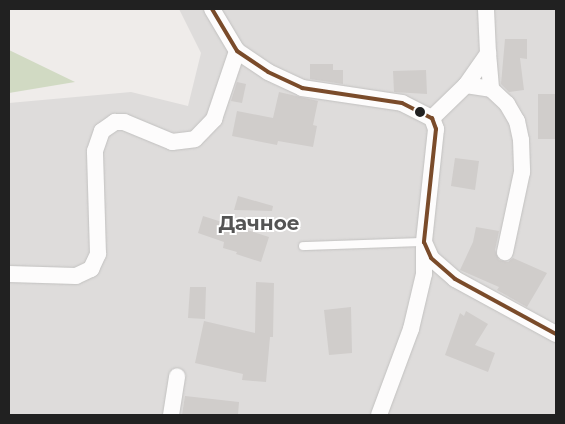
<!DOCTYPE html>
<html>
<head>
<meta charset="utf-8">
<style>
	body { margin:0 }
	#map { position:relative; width:565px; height:424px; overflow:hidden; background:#efecea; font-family:Montserrat,sans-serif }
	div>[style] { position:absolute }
	.residential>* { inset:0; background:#dedcdb }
	.forest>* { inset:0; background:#d1dac3 }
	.building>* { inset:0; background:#d0cdcb }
	.roads { filter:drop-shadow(0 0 1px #c2c1c0) drop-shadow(0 0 1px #c2c1c0) }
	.service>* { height:8px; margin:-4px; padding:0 4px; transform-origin:4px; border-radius:4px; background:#fdfcfc }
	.minor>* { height:16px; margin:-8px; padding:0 8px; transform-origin:8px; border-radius:8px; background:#fdfcfc }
	.bus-1>* { height:4px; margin:-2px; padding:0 2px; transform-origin:2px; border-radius:2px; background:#7a4b2a }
	.dots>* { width:14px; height:14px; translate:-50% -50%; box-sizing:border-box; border:2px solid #fff; border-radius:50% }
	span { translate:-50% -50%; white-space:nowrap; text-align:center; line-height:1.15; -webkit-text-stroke:4px #fff; paint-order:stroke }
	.quarter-label { font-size:20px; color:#545454; font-weight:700 }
	.frame { position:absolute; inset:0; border:10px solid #212121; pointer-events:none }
</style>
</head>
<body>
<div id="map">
	<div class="residential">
		<div style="clip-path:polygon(179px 9px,556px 9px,556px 415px,9px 415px,9px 103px,131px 92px,188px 106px,201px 53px)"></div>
	</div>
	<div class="forest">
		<div style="clip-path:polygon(9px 50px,75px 82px,9px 93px)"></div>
	</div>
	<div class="building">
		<div style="clip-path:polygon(505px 39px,527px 39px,527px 59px,520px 58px,524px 90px,509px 92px,501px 84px)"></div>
		<div style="clip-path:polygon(310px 64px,333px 64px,333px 70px,343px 70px,343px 84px,310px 79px)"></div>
		<div style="clip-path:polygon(426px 70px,427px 94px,394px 92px,393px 71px)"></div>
		<div style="clip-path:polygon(237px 82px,246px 84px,242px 103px,231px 101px)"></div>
		<div style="clip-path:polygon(279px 92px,318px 101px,313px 125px,317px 126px,313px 147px,278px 141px,277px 145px,232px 136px,237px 111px,273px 118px)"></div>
		<div style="clip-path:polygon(538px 94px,556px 94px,556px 139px,538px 139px)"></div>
		<div style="clip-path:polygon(455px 158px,479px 161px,475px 190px,451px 186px)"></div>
		<div style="clip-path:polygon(238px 196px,273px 206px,272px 211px,234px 210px)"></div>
		<div style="clip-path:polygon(203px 216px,269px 237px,261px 262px,236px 254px,237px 252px,223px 248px,224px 242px,198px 233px)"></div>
		<div style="clip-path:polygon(476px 227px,499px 231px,495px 250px,499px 260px,508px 262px,513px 258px,547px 273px,527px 307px,497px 290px,499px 287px,460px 270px,473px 242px)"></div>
		<div style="clip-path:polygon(256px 282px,274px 283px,273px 337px,270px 337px,266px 382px,242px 380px,243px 374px,195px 363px,204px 321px,255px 333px)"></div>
		<div style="clip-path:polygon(190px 287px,206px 287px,205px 319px,188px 318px)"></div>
		<div style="clip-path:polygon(351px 307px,352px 353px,329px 355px,324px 310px)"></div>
		<div style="clip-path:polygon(466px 311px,488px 324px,475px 345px,495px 353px,488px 372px,445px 355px,460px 313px,464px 316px)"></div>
		<div style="clip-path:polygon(185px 396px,239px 402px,238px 415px,182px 415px)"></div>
	</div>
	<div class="roads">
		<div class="service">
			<div style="left:303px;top:246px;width:121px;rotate:-1.9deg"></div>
		</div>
		<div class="minor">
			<div style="left:212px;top:9px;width:49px;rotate:59.2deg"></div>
			<div style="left:237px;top:51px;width:37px;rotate:34deg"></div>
			<div style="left:268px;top:72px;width:38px;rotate:25deg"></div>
			<div style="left:302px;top:88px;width:101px;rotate:8.5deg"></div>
			<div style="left:402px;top:103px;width:34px;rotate:27deg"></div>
			<div style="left:432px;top:118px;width:12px;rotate:70deg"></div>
			<div style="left:436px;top:129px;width:114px;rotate:96.1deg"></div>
			<div style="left:424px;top:242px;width:17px;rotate:66deg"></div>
			<div style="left:431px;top:258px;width:32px;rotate:41deg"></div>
			<div style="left:455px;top:279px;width:115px;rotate:28.6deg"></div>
			<div style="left:488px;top:53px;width:36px;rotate:85deg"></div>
			<div style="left:466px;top:85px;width:25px;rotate:9deg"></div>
			<div style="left:491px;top:89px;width:22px;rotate:43deg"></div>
			<div style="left:507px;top:104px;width:20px;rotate:60deg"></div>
			<div style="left:517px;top:121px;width:19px;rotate:78deg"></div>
			<div style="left:521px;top:140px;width:32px;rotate:88deg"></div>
			<div style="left:522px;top:172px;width:82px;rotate:102deg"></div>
			<div style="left:432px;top:118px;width:47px;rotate:-44.1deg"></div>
			<div style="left:466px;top:85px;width:39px;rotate:-55deg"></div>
			<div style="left:488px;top:53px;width:44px;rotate:-92.6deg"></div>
			<div style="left:9px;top:274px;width:67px;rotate:1.7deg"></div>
			<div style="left:76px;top:276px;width:17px;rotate:-25deg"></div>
			<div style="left:91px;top:269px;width:17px;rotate:-65deg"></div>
			<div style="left:98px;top:254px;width:103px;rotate:-91.7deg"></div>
			<div style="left:95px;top:151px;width:21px;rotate:-71deg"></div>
			<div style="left:102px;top:131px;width:16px;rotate:-35deg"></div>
			<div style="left:115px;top:122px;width:9px"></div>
			<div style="left:124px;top:122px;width:52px;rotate:22.6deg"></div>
			<div style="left:172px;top:142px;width:23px;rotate:-7deg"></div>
			<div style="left:195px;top:139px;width:28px;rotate:-46deg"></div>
			<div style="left:214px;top:119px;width:72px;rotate:-71.3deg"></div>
			<div style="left:171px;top:415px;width:39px;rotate:-81deg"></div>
			<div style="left:379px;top:415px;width:92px;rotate:-69.6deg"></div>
			<div style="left:411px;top:329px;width:57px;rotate:-76.7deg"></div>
			<div style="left:424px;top:274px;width:27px;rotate:-90deg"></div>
		</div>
	</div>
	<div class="bus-1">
		<div style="left:212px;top:9px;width:49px;rotate:59.2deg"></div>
		<div style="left:237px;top:51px;width:37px;rotate:34deg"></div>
		<div style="left:268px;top:72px;width:38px;rotate:25deg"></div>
		<div style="left:302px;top:88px;width:101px;rotate:8.5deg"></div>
		<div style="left:402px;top:103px;width:34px;rotate:27deg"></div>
		<div style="left:432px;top:118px;width:12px;rotate:70deg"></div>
		<div style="left:436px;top:129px;width:114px;rotate:96.1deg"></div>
		<div style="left:424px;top:242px;width:17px;rotate:66deg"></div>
		<div style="left:431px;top:258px;width:32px;rotate:41deg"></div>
		<div style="left:455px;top:279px;width:115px;rotate:28.6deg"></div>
	</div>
	<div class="dots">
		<div style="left:420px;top:112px;background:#212121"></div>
	</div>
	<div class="quarter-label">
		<span style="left:259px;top:223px">Дачное</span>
	</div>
	<div class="frame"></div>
</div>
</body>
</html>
